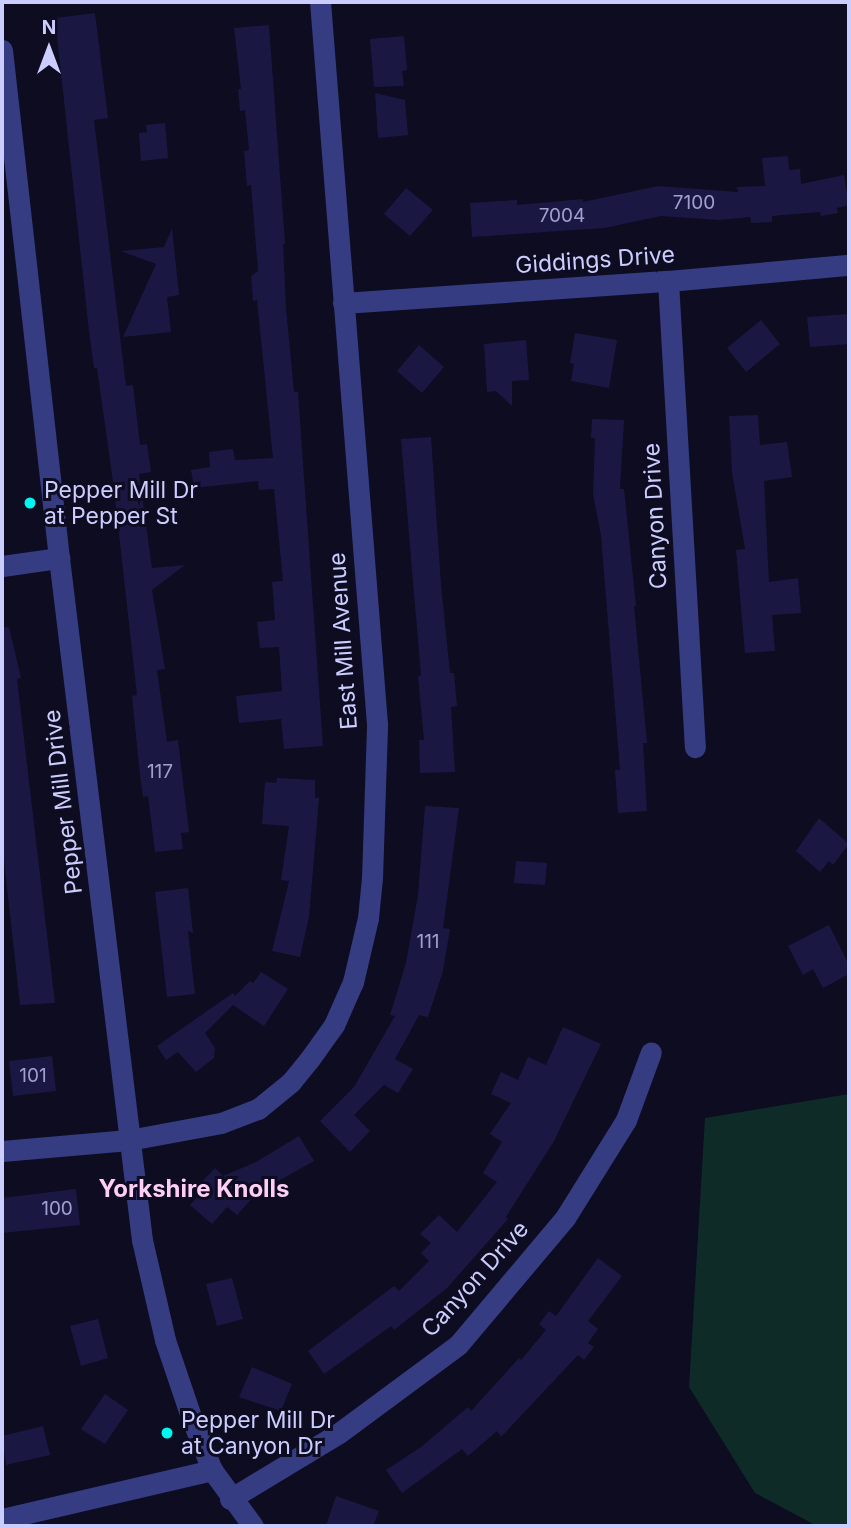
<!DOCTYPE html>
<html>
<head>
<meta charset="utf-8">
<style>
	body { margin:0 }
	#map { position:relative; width:851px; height:1528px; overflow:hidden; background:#0d0c21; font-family:Inter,sans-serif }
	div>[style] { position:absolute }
	.green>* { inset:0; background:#0f2b27 }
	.building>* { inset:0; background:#1b1743 }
	.minor>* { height:21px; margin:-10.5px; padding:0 10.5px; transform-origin:10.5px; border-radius:10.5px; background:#353c82 }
	.dots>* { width:19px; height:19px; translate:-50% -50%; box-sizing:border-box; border:4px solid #0d0c21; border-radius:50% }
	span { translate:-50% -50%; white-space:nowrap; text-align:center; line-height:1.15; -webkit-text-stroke:6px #0d0c21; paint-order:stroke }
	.number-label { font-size:19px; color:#a0a0d0 }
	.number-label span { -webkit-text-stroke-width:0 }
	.street-label { font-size:23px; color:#cccdff }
	.poi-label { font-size:23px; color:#cccdff }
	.left { translate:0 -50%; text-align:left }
	.neighbourhood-label { font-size:24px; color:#ffcef4; font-weight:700 }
	.frame { position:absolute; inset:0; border:4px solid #cccdff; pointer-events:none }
	.north { position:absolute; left:14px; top:14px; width:70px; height:70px; -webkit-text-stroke:5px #0d0c21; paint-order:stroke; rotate:0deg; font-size:19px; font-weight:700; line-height:28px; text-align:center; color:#cccdff }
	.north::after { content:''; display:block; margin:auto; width:24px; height:32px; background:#cccdff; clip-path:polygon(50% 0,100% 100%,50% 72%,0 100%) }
</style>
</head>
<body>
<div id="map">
	<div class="green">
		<div style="clip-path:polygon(849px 1094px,849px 1526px,817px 1526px,755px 1493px,689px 1387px,705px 1118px)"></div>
	</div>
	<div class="building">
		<div style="clip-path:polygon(95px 13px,108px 118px,94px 120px,126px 386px,133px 385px,140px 445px,147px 444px,151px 472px,139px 474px,152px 568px,185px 565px,152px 590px,165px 669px,157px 670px,167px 742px,178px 740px,189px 832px,181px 833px,183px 849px,155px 852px,148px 796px,143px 797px,140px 775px,132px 696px,137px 695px,114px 489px,97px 368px,94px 368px,89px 331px,55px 18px)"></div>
		<div style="clip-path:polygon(269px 25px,285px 244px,283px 244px,286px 308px,294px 392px,298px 392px,301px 435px,323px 746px,284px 749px,281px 719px,239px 723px,236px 696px,282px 691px,279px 647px,260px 648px,257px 622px,275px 620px,272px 582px,283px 581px,274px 489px,259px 490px,258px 481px,194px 488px,191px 470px,210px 467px,209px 452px,233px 449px,235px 460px,273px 458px,257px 300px,253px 301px,251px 276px,258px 271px,251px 185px,247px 186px,244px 151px,249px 150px,245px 110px,240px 111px,238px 89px,241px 89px,234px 28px)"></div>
		<div style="clip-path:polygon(404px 36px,407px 70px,402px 71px,404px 86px,374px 87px,370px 39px)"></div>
		<div style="clip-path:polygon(375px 93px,405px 100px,408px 135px,378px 138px)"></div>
		<div style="clip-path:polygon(165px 123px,168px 158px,141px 161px,139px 133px,147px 132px,146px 125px)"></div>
		<div style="clip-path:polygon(788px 156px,789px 170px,800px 169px,801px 184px,844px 175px,849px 205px,837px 208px,838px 213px,821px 216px,820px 212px,772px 216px,772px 222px,751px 223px,750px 217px,719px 220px,661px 216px,604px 228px,472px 237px,470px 203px,517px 200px,517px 205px,583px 199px,583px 202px,658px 186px,738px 192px,737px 187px,765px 186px,762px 158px)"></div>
		<div style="clip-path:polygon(406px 188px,433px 210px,410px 236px,384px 214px)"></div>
		<div style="clip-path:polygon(172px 228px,179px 295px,167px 297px,171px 332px,123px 337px,156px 264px,121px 251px,164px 247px)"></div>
		<div style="clip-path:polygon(849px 314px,849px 344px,810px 347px,807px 317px)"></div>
		<div style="clip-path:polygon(761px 320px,780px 344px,746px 372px,727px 348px)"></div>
		<div style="clip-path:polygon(575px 333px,617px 340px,609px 388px,571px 381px,574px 364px,570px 363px)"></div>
		<div style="clip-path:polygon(526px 340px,529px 380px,512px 381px,512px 406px,496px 391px,487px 392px,484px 344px)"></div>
		<div style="clip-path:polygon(419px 345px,444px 367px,422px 393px,397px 371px)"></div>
		<div style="clip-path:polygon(758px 415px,760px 445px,787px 442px,792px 477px,764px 481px,769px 582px,798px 578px,801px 613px,772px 615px,775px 651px,745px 653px,736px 550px,745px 549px,732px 472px,729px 416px)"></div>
		<div style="clip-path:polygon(592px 419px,624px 420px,620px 489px,624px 489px,636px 606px,634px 606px,647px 743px,643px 743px,647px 811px,618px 813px,615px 770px,620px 770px,601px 535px,593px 494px,595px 438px,591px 438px)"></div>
		<div style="clip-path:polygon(431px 437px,441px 585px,450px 673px,454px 673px,457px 706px,451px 707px,455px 772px,420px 773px,419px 740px,424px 740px,418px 676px,421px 676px,401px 439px)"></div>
		<div style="clip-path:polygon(9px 627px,21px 678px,17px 679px,55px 1003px,20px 1005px,2px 842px,2px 628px)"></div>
		<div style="clip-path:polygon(277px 778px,315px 780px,315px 798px,319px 798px,309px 917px,300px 957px,272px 951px,289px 881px,281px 880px,289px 826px,262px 824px,265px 782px,276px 783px)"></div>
		<div style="clip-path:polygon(425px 806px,459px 808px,443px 928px,450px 929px,443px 971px,428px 1017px,419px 1015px,395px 1059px,413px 1069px,398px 1093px,384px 1085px,354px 1115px,370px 1131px,350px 1152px,320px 1121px,354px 1087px,395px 1016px,390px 1015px,406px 963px,418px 895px)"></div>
		<div style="clip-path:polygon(819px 818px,849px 844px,833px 865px,829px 861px,820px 872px,796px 851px)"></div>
		<div style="clip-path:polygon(516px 861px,547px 863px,545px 885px,514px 883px)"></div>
		<div style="clip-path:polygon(188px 888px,193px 933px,188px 931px,195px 994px,167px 997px,155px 892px)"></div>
		<div style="clip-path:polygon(829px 925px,849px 965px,849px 974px,823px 988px,813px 969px,803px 975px,788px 946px)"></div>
		<div style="clip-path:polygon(261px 972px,288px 989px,264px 1026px,233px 1005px,205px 1033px,215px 1048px,214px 1058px,196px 1072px,178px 1052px,166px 1060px,157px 1046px,233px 993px,235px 996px,250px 981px,253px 983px)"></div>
		<div style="clip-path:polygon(563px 1027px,601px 1044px,554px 1141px,506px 1217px,508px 1219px,447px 1288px,394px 1330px,391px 1326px,324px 1374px,308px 1351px,394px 1286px,399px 1291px,429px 1261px,421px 1253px,431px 1243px,420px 1234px,439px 1215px,457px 1232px,497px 1182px,483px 1173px,502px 1142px,490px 1134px,511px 1103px,491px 1094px,501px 1072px,518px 1080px,528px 1057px,546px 1065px)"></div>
		<div style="clip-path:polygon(52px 1056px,56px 1091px,13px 1096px,9px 1061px)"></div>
		<div style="clip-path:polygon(299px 1136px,314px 1161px,257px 1193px,237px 1215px,227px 1207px,212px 1224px,190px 1205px,201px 1193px,196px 1188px,215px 1168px,223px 1176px,256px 1162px)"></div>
		<div style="clip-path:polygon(76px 1189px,80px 1225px,2px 1233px,2px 1198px)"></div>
		<div style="clip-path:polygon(598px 1258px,622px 1276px,588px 1321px,598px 1329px,588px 1343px,594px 1347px,584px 1360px,578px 1355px,501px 1437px,497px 1431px,468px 1456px,462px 1449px,402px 1493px,386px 1470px,421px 1447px,468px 1407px,471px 1411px,519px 1358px,521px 1360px,546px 1330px,539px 1324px,549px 1311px,556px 1316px)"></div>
		<div style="clip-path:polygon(232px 1278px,243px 1319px,217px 1326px,206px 1284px)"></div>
		<div style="clip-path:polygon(98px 1319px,108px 1358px,81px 1366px,70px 1326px)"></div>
		<div style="clip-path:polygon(252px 1367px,292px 1384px,281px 1411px,239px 1397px)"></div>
		<div style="clip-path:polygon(105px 1394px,128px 1410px,105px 1444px,81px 1429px)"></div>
		<div style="clip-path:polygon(43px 1426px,50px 1455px,6px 1465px,2px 1436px)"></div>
		<div style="clip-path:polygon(336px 1496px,379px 1511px,373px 1526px,326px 1526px)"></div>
	</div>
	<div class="minor">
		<div style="left:2px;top:50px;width:511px;rotate:83.6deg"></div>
		<div style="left:59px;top:558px;width:687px;rotate:83.06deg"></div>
		<div style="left:142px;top:1240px;width:103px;rotate:77deg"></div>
		<div style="left:165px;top:1340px;width:81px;rotate:71.3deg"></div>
		<div style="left:191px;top:1417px;width:57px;rotate:68.4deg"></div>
		<div style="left:212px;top:1470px;width:69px;rotate:53.8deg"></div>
		<div style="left:668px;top:281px;width:467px;rotate:86.7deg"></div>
		<div style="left:343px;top:303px;width:326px;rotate:-3.9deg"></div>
		<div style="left:668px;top:281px;width:182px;rotate:-5.1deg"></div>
		<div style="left:2px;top:566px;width:58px;rotate:-8deg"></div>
		<div style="left:2px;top:1151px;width:127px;rotate:-5deg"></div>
		<div style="left:129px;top:1140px;width:94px;rotate:-10.5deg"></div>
		<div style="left:221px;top:1123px;width:40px;rotate:-21deg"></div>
		<div style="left:258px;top:1109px;width:43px;rotate:-39.3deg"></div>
		<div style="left:291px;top:1082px;width:28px;rotate:-51deg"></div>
		<div style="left:309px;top:1060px;width:43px;rotate:-54.5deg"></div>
		<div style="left:334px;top:1025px;width:47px;rotate:-66.2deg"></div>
		<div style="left:353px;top:982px;width:66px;rotate:-76.8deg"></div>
		<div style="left:368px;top:918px;width:40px;rotate:-84.3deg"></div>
		<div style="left:372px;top:878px;width:154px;rotate:-88.1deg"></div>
		<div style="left:377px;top:724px;width:724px;rotate:-94.51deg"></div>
		<div style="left:230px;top:1499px;width:127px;rotate:-31.2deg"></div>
		<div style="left:339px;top:1433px;width:148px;rotate:-36.5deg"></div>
		<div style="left:458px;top:1345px;width:166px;rotate:-49.9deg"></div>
		<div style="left:565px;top:1218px;width:115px;rotate:-58.1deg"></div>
		<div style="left:626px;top:1120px;width:72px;rotate:-69.8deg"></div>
		<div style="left:2px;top:1519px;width:216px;rotate:-13.1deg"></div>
	</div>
	<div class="dots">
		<div style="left:30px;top:503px;background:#00f7f0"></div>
		<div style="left:167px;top:1433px;background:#00f7f0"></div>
	</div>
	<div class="number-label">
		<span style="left:694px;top:203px">7100</span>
		<span style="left:562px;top:216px">7004</span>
		<span style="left:160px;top:772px">117</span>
		<span style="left:428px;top:942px">111</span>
		<span style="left:33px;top:1076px">101</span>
		<span style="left:57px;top:1209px">100</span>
	</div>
	<div class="street-label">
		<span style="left:595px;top:260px;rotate:-4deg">Giddings Drive</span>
		<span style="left:655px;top:516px;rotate:-93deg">Canyon Drive</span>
		<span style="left:343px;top:641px;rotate:-94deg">East Mill Avenue</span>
		<span style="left:63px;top:802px;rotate:-97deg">Pepper Mill Drive</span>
		<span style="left:475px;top:1279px;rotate:-48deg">Canyon Drive</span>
	</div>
	<div class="poi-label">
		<span class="left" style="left:44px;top:503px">Pepper Mill Dr<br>at Pepper St</span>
		<span class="left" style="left:181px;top:1433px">Pepper Mill Dr<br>at Canyon Dr</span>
	</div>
	<div class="neighbourhood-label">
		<span style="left:194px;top:1189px">Yorkshire Knolls</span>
	</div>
	<div class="frame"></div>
	<div class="north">N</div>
</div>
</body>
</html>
